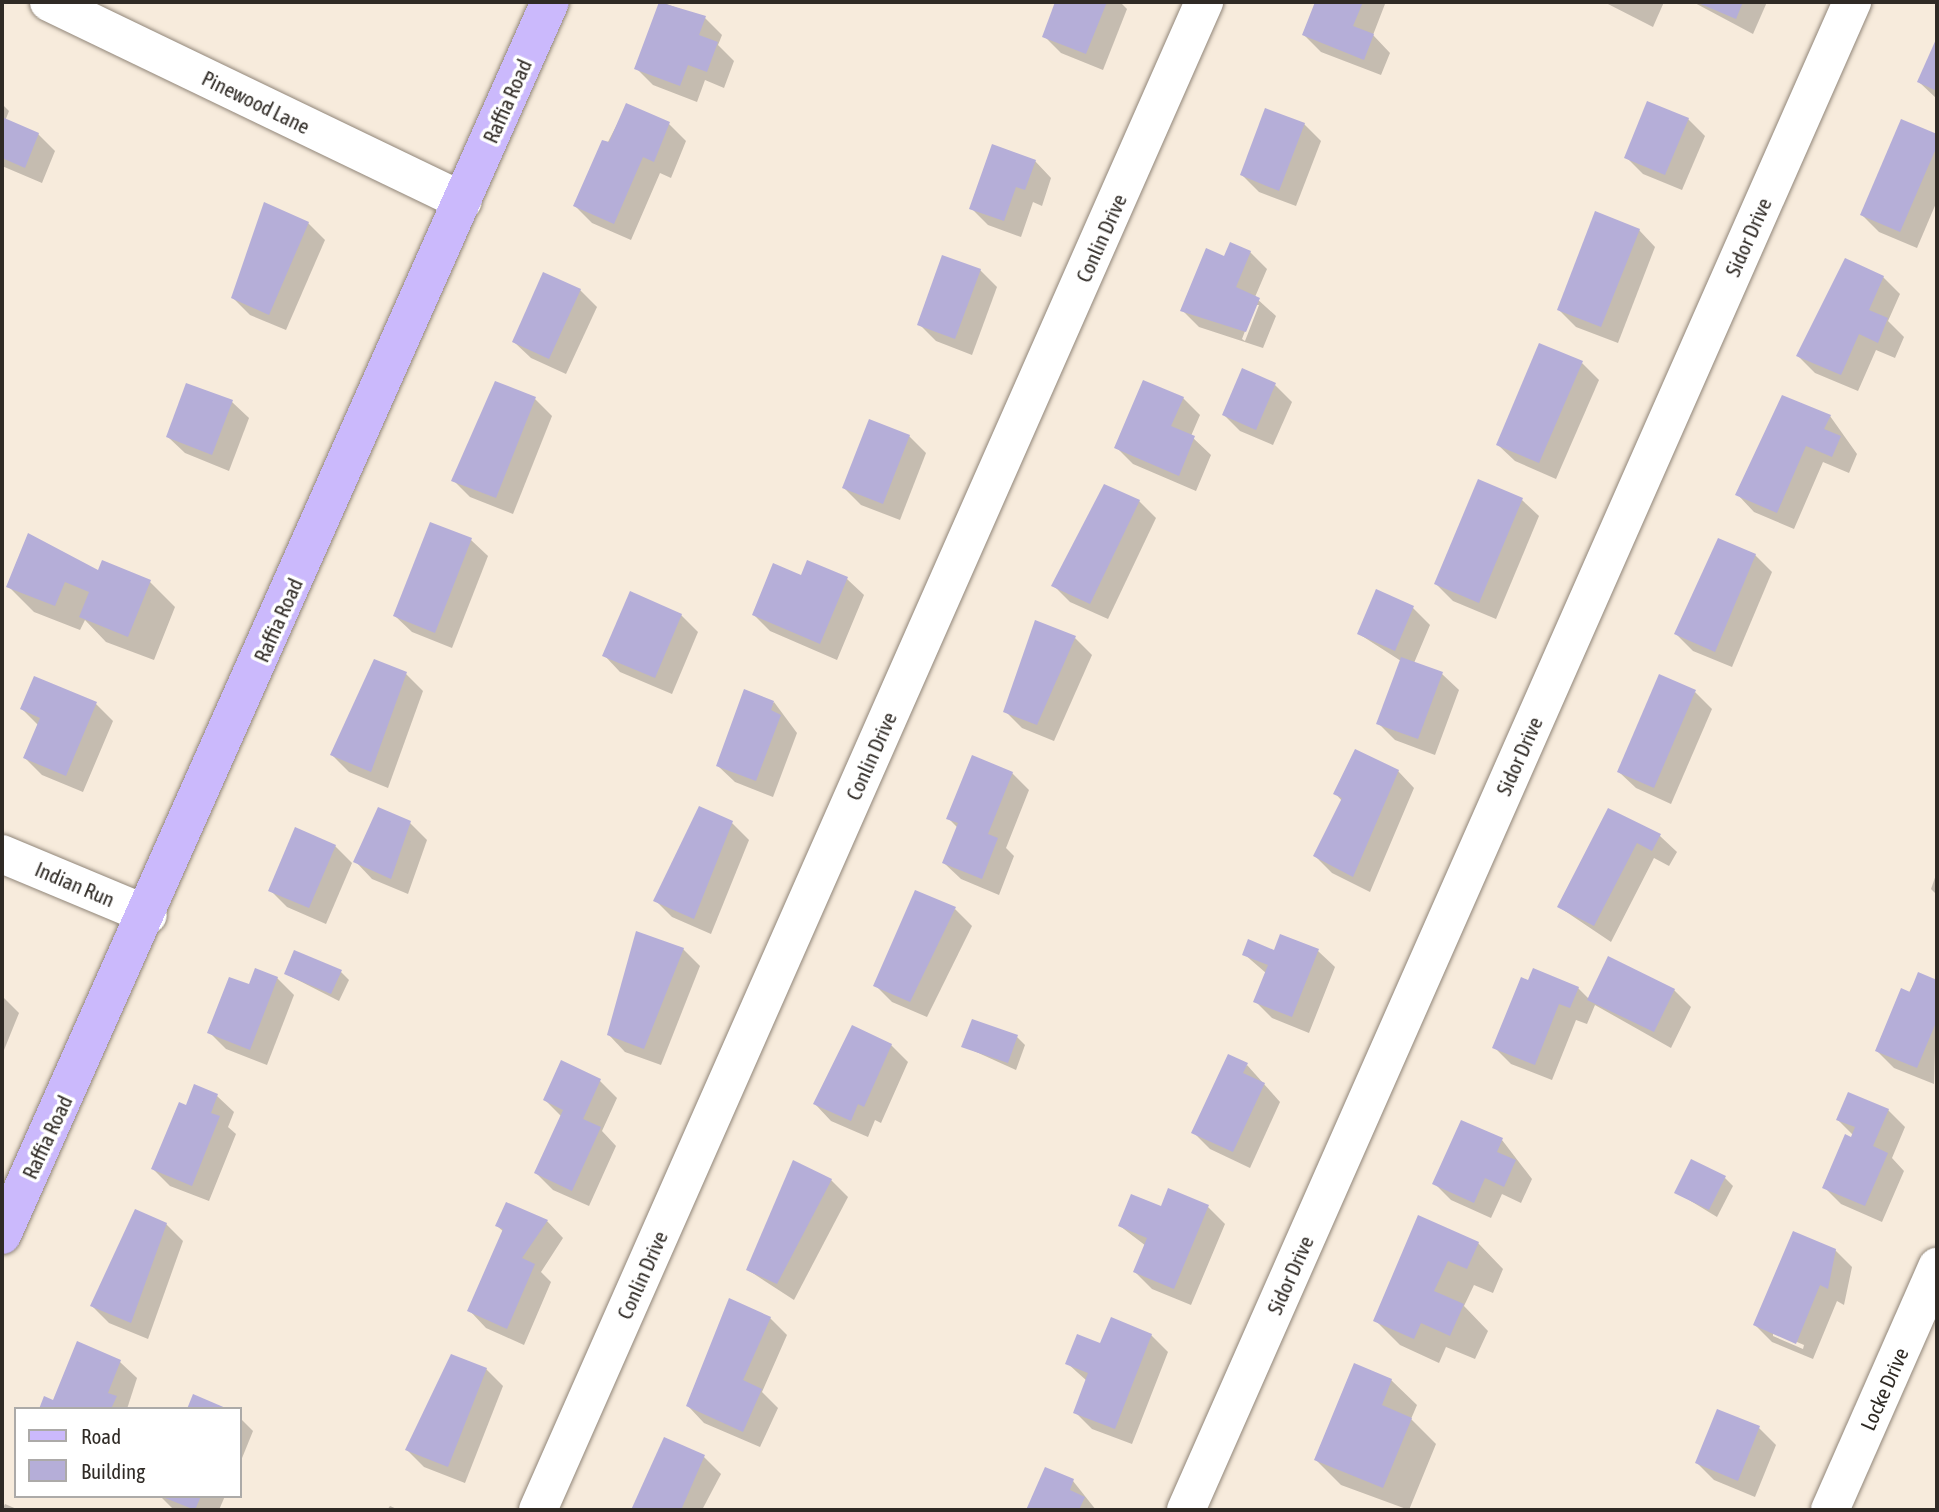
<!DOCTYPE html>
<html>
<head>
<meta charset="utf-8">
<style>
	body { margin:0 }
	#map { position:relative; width:1939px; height:1512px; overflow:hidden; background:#f7ebdc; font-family:"Asap Condensed",sans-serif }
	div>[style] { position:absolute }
	.shadow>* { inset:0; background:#0003 }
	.building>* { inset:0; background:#b5aed8 }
	.roads { filter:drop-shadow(0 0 2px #918679) drop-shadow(0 0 2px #918679) }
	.minor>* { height:38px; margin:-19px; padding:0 19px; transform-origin:19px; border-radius:19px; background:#fff }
	.major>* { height:38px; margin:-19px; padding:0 19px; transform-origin:19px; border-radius:19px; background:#cbb9fc }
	span { translate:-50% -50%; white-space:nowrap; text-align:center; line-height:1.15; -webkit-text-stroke:7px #fff; paint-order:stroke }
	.street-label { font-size:21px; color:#2f2a25 }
	.frame { position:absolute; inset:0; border:4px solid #2f2a25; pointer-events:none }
	.legend { position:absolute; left:14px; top:1407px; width:228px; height:91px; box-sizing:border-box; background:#fff; border:2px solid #acaaa8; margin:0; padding:9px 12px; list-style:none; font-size:21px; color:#2f2a25 }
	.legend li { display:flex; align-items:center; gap:14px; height:35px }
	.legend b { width:35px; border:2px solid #acaaa8 }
</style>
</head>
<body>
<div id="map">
	<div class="shadow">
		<div style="clip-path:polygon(661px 2px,705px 18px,722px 35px,718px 45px,734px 61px,724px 88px,705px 80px,697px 102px,653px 85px,636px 68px)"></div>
		<div style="clip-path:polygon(1057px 2px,1120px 2px,1127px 9px,1103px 70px,1061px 53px,1044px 36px)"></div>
		<div style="clip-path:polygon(1317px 2px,1385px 4px,1373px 35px,1390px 53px,1381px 75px,1321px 52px,1304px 35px)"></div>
		<div style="clip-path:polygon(1604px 2px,1664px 2px,1653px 27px)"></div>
		<div style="clip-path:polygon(1693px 2px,1767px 2px,1753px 34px)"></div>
		<div style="clip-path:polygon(1937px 42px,1937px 99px,1919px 82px)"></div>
		<div style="clip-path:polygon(2px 104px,9px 111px,5px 121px,38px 134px,55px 151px,42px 183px,2px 166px)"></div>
		<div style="clip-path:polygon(627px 105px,669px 124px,686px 141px,671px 178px,660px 173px,631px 240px,592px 223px,575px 206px)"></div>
		<div style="clip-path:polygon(1688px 119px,1705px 136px,1682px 190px,1643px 174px,1626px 157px)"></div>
		<div style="clip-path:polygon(1902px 122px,1937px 136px,1937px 201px,1917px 248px,1879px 232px,1862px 215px)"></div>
		<div style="clip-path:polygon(1304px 124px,1321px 141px,1296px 206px,1259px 192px,1242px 175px)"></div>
		<div style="clip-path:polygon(1035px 161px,1051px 178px,1042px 206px,1033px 202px,1021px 237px,988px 225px,971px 208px)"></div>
		<div style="clip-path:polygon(308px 223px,325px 240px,286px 330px,250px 315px,233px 298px)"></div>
		<div style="clip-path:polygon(1639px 230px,1655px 247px,1618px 343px,1576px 327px,1559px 310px)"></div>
		<div style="clip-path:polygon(evenodd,1250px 252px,1267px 269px,1255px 297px,1276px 316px,1263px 348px,1199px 327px,1182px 310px,1225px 258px,1250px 252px,1255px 305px,1259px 305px,1245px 341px,1242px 339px,1255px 305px)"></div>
		<div style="clip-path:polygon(980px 270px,997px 287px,972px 355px,936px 341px,919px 324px)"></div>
		<div style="clip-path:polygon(1883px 277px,1900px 294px,1888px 321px,1904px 337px,1895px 358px,1876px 350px,1858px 391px,1815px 373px,1798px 356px)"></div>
		<div style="clip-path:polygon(580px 290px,597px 307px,566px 374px,531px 358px,514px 342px)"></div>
		<div style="clip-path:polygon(1582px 363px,1599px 380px,1556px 479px,1515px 461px,1498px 445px)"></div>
		<div style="clip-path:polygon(1275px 385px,1292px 402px,1273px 445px,1240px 431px,1224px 415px)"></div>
		<div style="clip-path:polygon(1183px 398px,1200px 415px,1191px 436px,1211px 455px,1196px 491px,1133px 464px,1116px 447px)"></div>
		<div style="clip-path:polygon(535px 399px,552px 416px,513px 514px,470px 497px,453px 480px)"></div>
		<div style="clip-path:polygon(232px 402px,249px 418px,229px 471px,185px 453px,168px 437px)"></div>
		<div style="clip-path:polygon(1830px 416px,1857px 454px,1849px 473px,1823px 462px,1794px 529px,1754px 512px,1738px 495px)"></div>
		<div style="clip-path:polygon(909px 436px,926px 453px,900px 520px,861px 505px,844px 488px)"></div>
		<div style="clip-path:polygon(1522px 500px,1539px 516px,1496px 619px,1453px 601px,1436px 584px)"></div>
		<div style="clip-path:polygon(1139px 501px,1156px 518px,1108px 619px,1070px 602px,1053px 585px)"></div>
		<div style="clip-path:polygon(29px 536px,99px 572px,150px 582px,175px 607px,154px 660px,106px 642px,85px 620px,80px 630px,34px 612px,8px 586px)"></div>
		<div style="clip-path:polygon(471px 540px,488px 556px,452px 648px,412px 632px,395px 616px)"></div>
		<div style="clip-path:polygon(1755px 555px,1772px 572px,1732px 667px,1693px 651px,1676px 634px)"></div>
		<div style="clip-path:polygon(808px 562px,847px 579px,864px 595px,837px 660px,770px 631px,754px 615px,802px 577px)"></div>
		<div style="clip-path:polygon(1377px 592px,1413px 608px,1430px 625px,1414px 663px,1442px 674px,1459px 690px,1435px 755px,1395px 740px,1378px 723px,1401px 661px,1359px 634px)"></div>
		<div style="clip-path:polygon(631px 593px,681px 615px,698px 632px,672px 694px,620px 672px,604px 655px)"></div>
		<div style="clip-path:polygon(1075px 638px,1092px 655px,1054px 741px,1022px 728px,1006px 712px)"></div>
		<div style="clip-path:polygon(406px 674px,423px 691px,388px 788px,349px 772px,332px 755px)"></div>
		<div style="clip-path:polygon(1695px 692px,1712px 709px,1671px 804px,1636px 788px,1619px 772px)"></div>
		<div style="clip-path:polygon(774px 702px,797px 733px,773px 797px,735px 782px,718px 766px)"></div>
		<div style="clip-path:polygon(96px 704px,113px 721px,83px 792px,42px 775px,25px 758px,38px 725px,22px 709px)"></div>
		<div style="clip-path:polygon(1398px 771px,1414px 788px,1370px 892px,1332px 873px,1315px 856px,1342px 801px,1335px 793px)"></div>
		<div style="clip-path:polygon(1012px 773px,1029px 790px,1006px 848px,1014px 856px,999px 895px,961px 879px,944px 863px,958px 828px,948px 818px)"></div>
		<div style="clip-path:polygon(1609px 810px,1660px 836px,1677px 852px,1669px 866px,1654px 858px,1611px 942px,1559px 907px)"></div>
		<div style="clip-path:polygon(410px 823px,427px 840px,408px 894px,372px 879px,356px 862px)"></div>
		<div style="clip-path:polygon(732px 823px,749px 840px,711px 934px,672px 917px,655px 900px)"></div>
		<div style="clip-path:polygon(296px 829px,335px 846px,352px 863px,326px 924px,287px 907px,270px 890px)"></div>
		<div style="clip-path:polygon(1937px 872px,1937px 895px,1931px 889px)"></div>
		<div style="clip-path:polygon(955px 909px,972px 926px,927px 1017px,892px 1002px,876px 986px)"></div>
		<div style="clip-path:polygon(683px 949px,700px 966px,661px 1065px,625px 1052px,609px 1035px)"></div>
		<div style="clip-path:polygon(1318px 951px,1335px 967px,1309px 1033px,1272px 1018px,1255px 1001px,1266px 973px,1244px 954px)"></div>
		<div style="clip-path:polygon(341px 972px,349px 980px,339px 1001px,286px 974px)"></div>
		<div style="clip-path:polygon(1919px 974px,1937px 982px,1934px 1084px,1894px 1068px,1877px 1051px)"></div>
		<div style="clip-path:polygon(277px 978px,294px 995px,267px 1065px,226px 1049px,209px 1032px,250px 987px)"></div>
		<div style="clip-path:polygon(1578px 988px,1589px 999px,1674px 990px,1691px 1007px,1671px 1048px,1595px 1005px,1587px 1024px,1576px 1020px,1552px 1080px,1511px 1064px,1494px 1047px)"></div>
		<div style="clip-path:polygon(2px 996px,19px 1013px,2px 1055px)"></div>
		<div style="clip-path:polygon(1017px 1037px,1025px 1045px,1016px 1070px,963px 1046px)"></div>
		<div style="clip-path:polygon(891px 1045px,908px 1062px,881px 1123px,875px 1120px,868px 1137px,831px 1121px,815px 1104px)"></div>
		<div style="clip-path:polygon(562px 1063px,600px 1081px,617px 1098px,602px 1131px,616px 1146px,589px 1206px,553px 1190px,536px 1173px,562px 1117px,545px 1100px)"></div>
		<div style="clip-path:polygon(1247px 1065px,1280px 1102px,1250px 1168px,1210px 1149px,1193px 1132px)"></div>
		<div style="clip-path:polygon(217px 1096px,234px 1112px,228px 1127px,236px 1134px,209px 1201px,170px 1186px,153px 1169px,186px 1107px)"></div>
		<div style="clip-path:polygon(1888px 1110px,1905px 1127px,1892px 1158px,1904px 1171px,1882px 1222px,1841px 1204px,1824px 1187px,1853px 1135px,1838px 1120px)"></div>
		<div style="clip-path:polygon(1502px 1140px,1532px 1179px,1521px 1203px,1502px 1194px,1491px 1218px,1451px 1200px,1434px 1183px)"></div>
		<div style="clip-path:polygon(1725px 1178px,1733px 1186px,1717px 1217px,1676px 1192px)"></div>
		<div style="clip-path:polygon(831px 1180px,848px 1197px,794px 1300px,748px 1270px)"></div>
		<div style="clip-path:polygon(1169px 1191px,1208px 1207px,1225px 1224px,1191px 1305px,1152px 1289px,1135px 1272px,1146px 1246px,1120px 1226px,1161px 1209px)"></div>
		<div style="clip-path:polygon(1419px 1218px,1478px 1243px,1503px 1269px,1493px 1293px,1474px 1285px,1464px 1306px,1488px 1331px,1475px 1359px,1446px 1347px,1439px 1363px,1400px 1345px,1375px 1320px)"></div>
		<div style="clip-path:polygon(547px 1221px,563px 1238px,541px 1272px,551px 1282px,524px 1345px,486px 1328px,470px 1311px,504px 1232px,497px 1226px)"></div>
		<div style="clip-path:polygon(166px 1224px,183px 1241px,148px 1339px,109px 1323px,92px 1306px)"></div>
		<div style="clip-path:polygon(evenodd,1835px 1250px,1852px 1267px,1844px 1305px,1837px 1301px,1813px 1359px,1772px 1342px,1755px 1325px,1835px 1250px,1773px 1332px,1804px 1345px,1803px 1349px,1773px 1336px,1773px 1332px)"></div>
		<div style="clip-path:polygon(770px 1318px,787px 1335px,762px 1392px,778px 1408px,760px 1447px,704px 1423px,688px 1406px)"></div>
		<div style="clip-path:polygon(1151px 1335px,1168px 1352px,1132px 1444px,1092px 1429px,1075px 1412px,1087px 1381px,1067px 1363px,1101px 1345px)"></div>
		<div style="clip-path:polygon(120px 1362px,137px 1378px,127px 1409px,41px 1409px)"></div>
		<div style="clip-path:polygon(486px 1369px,503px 1386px,465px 1483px,424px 1467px,407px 1450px)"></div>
		<div style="clip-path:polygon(1391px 1380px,1417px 1405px,1411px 1419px,1436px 1444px,1409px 1510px,1341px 1485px,1316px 1460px)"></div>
		<div style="clip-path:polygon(1718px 1411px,1759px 1428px,1776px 1445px,1755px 1497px,1714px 1480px,1697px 1463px)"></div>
		<div style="clip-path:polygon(240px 1418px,253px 1431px,240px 1463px)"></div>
		<div style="clip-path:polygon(665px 1439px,704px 1457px,721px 1474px,702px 1510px,633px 1510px)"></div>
		<div style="clip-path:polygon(1046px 1469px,1073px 1481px,1096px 1510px,1028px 1510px)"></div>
		<div style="clip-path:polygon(160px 1496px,225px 1496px,219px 1510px,174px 1510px)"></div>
		<div style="clip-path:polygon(5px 1504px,19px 1510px,2px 1510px)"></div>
		<div style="clip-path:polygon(390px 1506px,399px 1510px,387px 1510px)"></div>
	</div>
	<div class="building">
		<div style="clip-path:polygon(659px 2px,706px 16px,699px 35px,718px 42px,707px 72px,688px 65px,680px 86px,634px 69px)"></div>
		<div style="clip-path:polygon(1055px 2px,1107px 2px,1086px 54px,1042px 37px)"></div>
		<div style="clip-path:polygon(1315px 2px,1363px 2px,1353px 26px,1374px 34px,1364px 60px,1302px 35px)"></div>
		<div style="clip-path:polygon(1696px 2px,1743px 2px,1736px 19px)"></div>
		<div style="clip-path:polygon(1937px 37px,1937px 91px,1917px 82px)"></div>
		<div style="clip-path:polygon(1647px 101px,1689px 118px,1665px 175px,1624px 158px)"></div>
		<div style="clip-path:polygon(626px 103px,670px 122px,654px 162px,643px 157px,614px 224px,573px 206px,602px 140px,609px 142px)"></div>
		<div style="clip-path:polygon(1265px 108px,1305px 123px,1279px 191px,1240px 175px)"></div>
		<div style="clip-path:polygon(2px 117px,39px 133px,25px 168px,2px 158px)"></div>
		<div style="clip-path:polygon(1901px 119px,1937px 134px,1937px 146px,1900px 232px,1860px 215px)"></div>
		<div style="clip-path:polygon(992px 144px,1036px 160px,1025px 190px,1016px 187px,1004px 221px,969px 209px)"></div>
		<div style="clip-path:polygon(264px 202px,309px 222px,269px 315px,231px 298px)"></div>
		<div style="clip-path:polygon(1595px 211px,1640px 229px,1601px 327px,1557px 310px)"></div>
		<div style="clip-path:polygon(1230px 242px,1251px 251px,1236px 287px,1260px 298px,1246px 332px,1180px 311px,1206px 248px,1224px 256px)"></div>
		<div style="clip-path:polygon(942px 255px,981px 269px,955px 339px,917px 325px)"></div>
		<div style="clip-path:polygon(1845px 258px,1884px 276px,1869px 310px,1888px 318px,1878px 343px,1859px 334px,1841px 375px,1796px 356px)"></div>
		<div style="clip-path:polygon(543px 272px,581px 289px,549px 359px,512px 342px)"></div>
		<div style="clip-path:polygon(1539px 343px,1583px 361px,1539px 463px,1496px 445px)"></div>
		<div style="clip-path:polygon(1242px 368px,1276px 383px,1256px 430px,1222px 415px)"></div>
		<div style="clip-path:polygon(1143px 380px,1184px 397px,1171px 426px,1195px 436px,1179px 476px,1114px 448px)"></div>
		<div style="clip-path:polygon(495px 381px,536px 397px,496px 498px,451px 481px)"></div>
		<div style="clip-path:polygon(186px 383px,233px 400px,212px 455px,166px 437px)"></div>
		<div style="clip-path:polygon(1782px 395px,1831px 415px,1824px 429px,1841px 436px,1832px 457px,1806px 446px,1777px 513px,1735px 495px)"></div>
		<div style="clip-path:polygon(869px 419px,910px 435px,883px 504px,842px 488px)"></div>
		<div style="clip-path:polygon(1478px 479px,1523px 498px,1479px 603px,1434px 584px)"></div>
		<div style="clip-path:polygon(1104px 484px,1140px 500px,1090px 604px,1051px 586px)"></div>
		<div style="clip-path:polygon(430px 522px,472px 538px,435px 633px,393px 616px)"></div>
		<div style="clip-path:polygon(28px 533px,98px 570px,102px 560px,151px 580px,128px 637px,79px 617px,89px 592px,65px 582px,55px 606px,6px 587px)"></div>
		<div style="clip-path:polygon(1718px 538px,1756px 554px,1715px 652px,1674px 634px)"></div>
		<div style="clip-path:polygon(807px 560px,848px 577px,820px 644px,752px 615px,773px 563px,801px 575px)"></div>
		<div style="clip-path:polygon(1376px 589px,1414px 606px,1395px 651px,1357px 634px)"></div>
		<div style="clip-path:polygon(630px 591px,682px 614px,655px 678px,602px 656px)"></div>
		<div style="clip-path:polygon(1035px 620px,1076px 636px,1037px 725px,1003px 712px)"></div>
		<div style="clip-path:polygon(1401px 657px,1443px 672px,1418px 739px,1376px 724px)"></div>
		<div style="clip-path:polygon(374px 659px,407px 672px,371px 772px,330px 755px)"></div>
		<div style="clip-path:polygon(1659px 674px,1696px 690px,1654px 788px,1617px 772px)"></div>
		<div style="clip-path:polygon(34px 676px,97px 702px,66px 776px,23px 758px,40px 718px,20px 709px)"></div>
		<div style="clip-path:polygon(744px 689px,774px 701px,771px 710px,781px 715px,756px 781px,716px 766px)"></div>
		<div style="clip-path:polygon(1355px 749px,1399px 770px,1353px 877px,1313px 856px,1342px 798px,1333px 794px)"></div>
		<div style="clip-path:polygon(972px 755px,1013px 772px,988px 834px,998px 838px,982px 879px,942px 863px,958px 823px,946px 819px)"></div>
		<div style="clip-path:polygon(699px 806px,733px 821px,694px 919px,653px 901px)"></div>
		<div style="clip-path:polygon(378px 807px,411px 821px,391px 879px,353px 862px)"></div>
		<div style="clip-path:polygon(1608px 808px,1661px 834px,1652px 851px,1637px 843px,1594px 926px,1557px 907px)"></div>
		<div style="clip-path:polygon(295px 827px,336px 845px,309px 908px,268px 891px)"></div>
		<div style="clip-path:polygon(915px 890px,956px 907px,910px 1002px,873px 986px)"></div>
		<div style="clip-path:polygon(636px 931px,684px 948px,644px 1049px,607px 1035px)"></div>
		<div style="clip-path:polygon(1280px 934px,1319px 949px,1292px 1017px,1253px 1002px,1268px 965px,1242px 955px,1248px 939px,1274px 950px)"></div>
		<div style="clip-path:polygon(294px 950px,342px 970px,331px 994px,284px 974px)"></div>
		<div style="clip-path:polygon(1608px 956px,1675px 989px,1654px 1032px,1587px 1000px)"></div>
		<div style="clip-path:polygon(255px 968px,278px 977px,250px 1050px,207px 1033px,229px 977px,249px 984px)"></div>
		<div style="clip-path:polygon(1533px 968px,1579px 987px,1570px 1008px,1559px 1004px,1535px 1065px,1492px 1048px,1521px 977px,1528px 980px)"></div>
		<div style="clip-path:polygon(1918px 972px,1937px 980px,1937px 1020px,1917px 1068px,1875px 1051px,1901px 988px,1910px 992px)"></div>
		<div style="clip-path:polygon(972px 1019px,1018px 1035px,1008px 1063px,961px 1047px)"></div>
		<div style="clip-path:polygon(852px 1025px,892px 1044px,864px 1107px,858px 1104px,851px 1121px,813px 1104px)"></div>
		<div style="clip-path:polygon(1228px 1054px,1248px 1063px,1243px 1073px,1265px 1083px,1233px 1152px,1191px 1133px)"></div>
		<div style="clip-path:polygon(561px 1060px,601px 1079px,583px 1119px,601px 1127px,572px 1191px,534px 1173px,563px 1110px,543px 1100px)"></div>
		<div style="clip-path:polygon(194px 1084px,218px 1094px,211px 1113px,220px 1116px,192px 1186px,151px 1169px,179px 1102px,186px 1105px)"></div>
		<div style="clip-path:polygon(1848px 1092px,1889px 1109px,1873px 1146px,1888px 1153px,1865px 1206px,1822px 1188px,1845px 1134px,1851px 1137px,1855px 1127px,1836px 1120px)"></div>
		<div style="clip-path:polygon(1461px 1120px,1503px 1138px,1497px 1152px,1516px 1160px,1504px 1187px,1485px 1178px,1474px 1203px,1432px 1184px)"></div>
		<div style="clip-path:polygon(1691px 1159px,1726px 1176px,1709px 1210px,1674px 1193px)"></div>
		<div style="clip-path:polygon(793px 1160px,832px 1179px,777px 1284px,746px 1270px)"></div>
		<div style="clip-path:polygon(1168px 1188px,1209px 1205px,1174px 1289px,1133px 1272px,1147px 1238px,1118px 1226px,1131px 1194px,1161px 1206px)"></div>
		<div style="clip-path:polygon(506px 1202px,548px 1220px,522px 1258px,535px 1264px,507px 1329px,467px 1311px,503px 1229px,495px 1226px)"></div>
		<div style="clip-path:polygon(135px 1209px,167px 1223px,131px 1323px,90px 1306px)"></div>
		<div style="clip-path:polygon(1418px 1215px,1479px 1242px,1467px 1269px,1448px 1261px,1434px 1291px,1464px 1304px,1450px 1336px,1421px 1323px,1414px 1339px,1373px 1321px)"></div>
		<div style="clip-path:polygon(1793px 1231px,1836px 1249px,1828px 1289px,1820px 1285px,1796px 1344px,1753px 1325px)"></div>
		<div style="clip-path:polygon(729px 1298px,771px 1317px,743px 1380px,762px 1389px,743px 1432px,686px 1406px)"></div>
		<div style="clip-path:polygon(1111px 1317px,1152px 1334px,1115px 1429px,1073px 1413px,1088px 1373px,1065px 1364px,1077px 1334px,1100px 1343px)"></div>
		<div style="clip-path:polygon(77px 1341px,121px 1360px,108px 1393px,117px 1396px,111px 1409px,39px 1409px,44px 1396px,53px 1400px)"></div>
		<div style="clip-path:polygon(451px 1354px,487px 1368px,448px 1467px,405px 1450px)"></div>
		<div style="clip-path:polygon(1354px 1363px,1392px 1379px,1382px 1405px,1412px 1418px,1383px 1488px,1314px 1460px)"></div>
		<div style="clip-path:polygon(193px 1394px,228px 1409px,187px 1409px)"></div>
		<div style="clip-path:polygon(1717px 1409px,1760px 1426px,1738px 1481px,1695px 1463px)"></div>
		<div style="clip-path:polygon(664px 1437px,705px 1455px,681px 1510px,631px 1510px)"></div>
		<div style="clip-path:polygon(1045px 1467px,1074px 1479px,1070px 1490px,1085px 1497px,1079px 1510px,1026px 1510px)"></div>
		<div style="clip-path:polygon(160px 1496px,201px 1496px,195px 1510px)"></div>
	</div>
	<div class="roads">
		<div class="minor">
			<div style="left:49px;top:2px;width:459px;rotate:25.7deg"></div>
			<div style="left:2px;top:854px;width:158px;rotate:22.7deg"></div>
			<div style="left:538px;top:1510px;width:1649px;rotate:-66.17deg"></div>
			<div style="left:1186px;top:1510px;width:1649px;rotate:-66.17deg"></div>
			<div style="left:1830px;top:1510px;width:266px;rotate:-66.2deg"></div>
		</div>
		<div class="major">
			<div style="left:2px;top:1235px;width:1349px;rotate:-66.04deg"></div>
		</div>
	</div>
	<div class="street-label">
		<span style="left:507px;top:101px;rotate:-66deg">Raffia Road</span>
		<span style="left:256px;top:102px;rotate:26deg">Pinewood Lane</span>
		<span style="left:1748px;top:237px;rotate:-66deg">Sidor Drive</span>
		<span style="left:1101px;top:238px;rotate:-66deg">Conlin Drive</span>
		<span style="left:278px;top:620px;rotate:-66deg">Raffia Road</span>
		<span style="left:871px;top:756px;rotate:-66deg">Conlin Drive</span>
		<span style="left:1519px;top:756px;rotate:-66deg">Sidor Drive</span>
		<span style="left:75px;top:884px;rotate:23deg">Indian Run</span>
		<span style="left:47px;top:1137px;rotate:-65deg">Raffia Road</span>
		<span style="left:642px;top:1275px;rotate:-66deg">Conlin Drive</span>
		<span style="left:1290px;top:1275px;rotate:-66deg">Sidor Drive</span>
		<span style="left:1884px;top:1389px;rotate:-66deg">Locke Drive</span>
	</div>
	<div class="frame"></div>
	<ul class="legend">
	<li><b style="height:9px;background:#cbb9fc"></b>Road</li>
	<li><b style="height:19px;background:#b5aed8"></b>Building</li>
	</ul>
</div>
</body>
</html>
